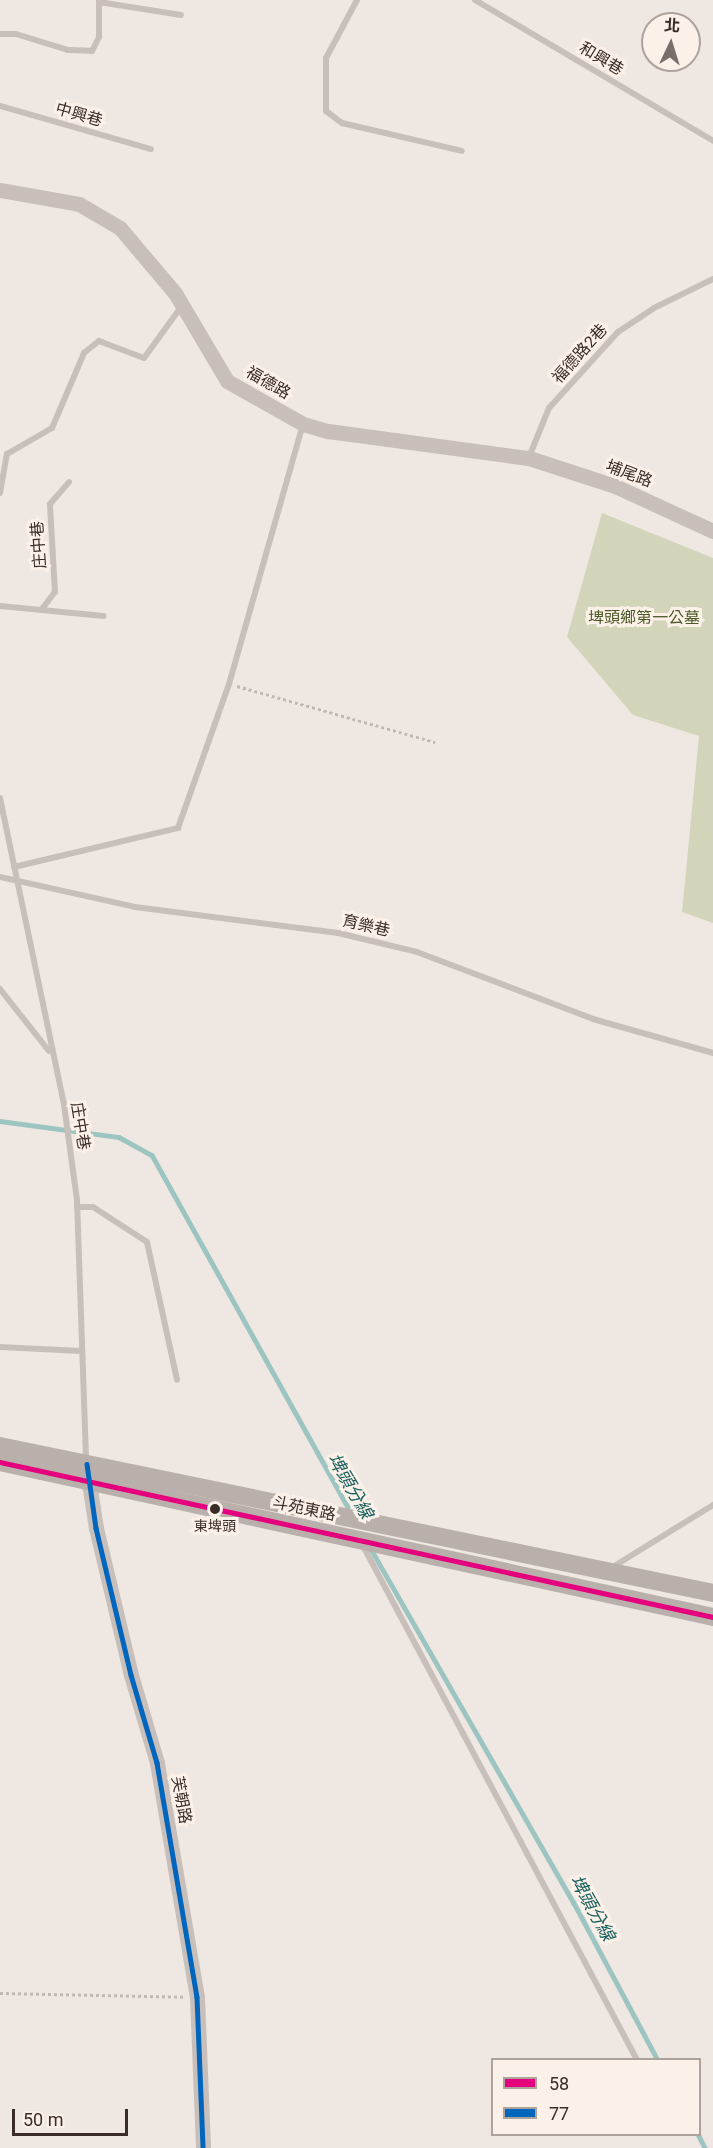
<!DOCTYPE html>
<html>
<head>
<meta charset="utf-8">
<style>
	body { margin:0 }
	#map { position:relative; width:713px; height:2148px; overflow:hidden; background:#efe8e2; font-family:Roboto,"Noto Sans TC",sans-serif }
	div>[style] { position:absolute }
	.green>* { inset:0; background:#d3d5ba }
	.stream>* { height:4.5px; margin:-2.25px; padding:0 2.25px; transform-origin:2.25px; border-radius:2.25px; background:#9cc4c0 }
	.path>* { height:3px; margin-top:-1.5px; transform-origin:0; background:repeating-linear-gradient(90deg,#c1b8b2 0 3px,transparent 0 6px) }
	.service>* { height:6px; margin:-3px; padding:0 3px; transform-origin:3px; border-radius:3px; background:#c8bfba }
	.tertiary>* { height:15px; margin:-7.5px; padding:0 7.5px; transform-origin:7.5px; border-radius:7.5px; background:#c8bfba }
	.secondary>* { height:18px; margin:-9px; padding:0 9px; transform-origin:9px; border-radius:9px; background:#b9b0ab }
	.bus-1>* { height:4.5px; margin:-2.25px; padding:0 2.25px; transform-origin:2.25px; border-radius:2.25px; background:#e5007d }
	.bus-2>* { height:4.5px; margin:-2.25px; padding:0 2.25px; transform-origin:2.25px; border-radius:2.25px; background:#0065bd }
	.dots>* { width:16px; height:16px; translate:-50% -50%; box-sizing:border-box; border:3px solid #fcf1e9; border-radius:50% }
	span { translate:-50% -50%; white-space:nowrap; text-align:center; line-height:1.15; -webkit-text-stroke:6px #fcf1e9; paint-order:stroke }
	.bus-label { font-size:14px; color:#3a2c28 }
	.street-label { font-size:16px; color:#3a2c28 }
	.park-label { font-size:16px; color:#4e5b29 }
	.water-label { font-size:18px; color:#19605e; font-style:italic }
	.legend { position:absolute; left:491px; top:2058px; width:210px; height:78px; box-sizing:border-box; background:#fcf1e9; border:2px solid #aea29c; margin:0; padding:8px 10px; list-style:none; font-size:18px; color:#3a2c28 }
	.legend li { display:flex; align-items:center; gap:12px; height:30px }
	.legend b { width:30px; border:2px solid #aea29c }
	.north { position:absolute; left:641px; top:12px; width:60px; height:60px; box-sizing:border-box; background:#fcf1e9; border:2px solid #aea29c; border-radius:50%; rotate:4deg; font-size:16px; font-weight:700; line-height:24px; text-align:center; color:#3a2c28 }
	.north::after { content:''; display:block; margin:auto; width:21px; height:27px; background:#796e69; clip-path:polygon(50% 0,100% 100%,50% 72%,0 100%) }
	.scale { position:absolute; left:12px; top:2109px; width:116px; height:27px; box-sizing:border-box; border:3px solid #3a2c28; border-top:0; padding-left:8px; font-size:18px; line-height:21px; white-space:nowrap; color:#3a2c28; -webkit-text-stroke:4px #fcf1e9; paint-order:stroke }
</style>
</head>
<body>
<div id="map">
	<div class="green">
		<div style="clip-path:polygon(602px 513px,713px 558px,713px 923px,682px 912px,699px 736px,633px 715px,567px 637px)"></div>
	</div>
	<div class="stream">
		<div style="left:0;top:1121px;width:120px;rotate:7.7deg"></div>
		<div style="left:119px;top:1137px;width:38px;rotate:29deg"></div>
		<div style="left:152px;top:1155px;width:410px;rotate:60.9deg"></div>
		<div style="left:371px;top:1549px;width:408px;rotate:60.2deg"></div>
		<div style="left:574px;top:1903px;width:178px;rotate:61.9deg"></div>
		<div style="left:698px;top:2134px;width:16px;rotate:63deg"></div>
	</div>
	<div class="path">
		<div style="left:237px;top:686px;width:206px;rotate:15.8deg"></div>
		<div style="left:0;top:1993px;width:184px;rotate:1.2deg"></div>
	</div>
	<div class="service">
		<div style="left:357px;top:0;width:66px;rotate:118.1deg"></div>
		<div style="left:326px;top:58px;width:53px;rotate:90deg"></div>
		<div style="left:326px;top:111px;width:20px;rotate:37deg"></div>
		<div style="left:342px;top:123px;width:123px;rotate:13.1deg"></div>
		<div style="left:475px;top:0;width:277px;rotate:30.6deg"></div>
		<div style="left:99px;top:2px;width:83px;rotate:9deg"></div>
		<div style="left:0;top:34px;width:16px"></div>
		<div style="left:16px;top:34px;width:54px;rotate:17.1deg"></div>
		<div style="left:68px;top:50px;width:24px;rotate:2deg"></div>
		<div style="left:92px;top:51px;width:16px;rotate:-63deg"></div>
		<div style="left:99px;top:37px;width:37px;rotate:-90deg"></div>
		<div style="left:0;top:106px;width:157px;rotate:15.9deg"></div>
		<div style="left:529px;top:457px;width:53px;rotate:-67.8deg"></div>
		<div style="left:549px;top:408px;width:103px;rotate:-47.8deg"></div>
		<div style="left:618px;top:332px;width:43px;rotate:-33.7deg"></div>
		<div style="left:654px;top:308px;width:66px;rotate:-26.2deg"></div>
		<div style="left:0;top:493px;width:40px;rotate:-80deg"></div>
		<div style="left:7px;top:454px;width:52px;rotate:-30deg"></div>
		<div style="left:52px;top:428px;width:82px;rotate:-66.9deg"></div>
		<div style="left:84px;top:353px;width:19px;rotate:-39deg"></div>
		<div style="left:99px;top:341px;width:48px;rotate:20.7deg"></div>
		<div style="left:144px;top:358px;width:63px;rotate:-54deg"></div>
		<div style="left:0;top:606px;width:104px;rotate:5.5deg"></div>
		<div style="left:42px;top:609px;width:21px;rotate:-53deg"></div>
		<div style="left:55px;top:592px;width:88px;rotate:-93.3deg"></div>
		<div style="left:50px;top:504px;width:29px;rotate:-49deg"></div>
		<div style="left:0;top:798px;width:314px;rotate:78.2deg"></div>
		<div style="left:64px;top:1105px;width:96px;rotate:82.2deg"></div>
		<div style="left:77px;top:1200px;width:260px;rotate:88deg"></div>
		<div style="left:14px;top:867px;width:169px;rotate:-13.4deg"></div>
		<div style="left:178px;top:828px;width:153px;rotate:-70.5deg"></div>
		<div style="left:229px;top:684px;width:269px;rotate:-74.1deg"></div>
		<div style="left:0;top:877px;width:138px;rotate:12.5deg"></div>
		<div style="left:135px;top:907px;width:205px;rotate:7.3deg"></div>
		<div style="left:338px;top:933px;width:81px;rotate:13.5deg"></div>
		<div style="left:417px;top:952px;width:188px;rotate:20.8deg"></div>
		<div style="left:593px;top:1019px;width:125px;rotate:15.8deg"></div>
		<div style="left:0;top:989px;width:79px;rotate:51.7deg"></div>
		<div style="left:77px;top:1207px;width:16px"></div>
		<div style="left:93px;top:1207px;width:64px;rotate:32.9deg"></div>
		<div style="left:147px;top:1242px;width:141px;rotate:77.7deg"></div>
		<div style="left:0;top:1347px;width:81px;rotate:2.8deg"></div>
		<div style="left:362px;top:1544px;width:585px;rotate:61.94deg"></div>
		<div style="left:611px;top:1568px;width:120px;rotate:-31.7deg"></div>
	</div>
	<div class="tertiary">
		<div style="left:0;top:190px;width:80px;rotate:10deg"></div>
		<div style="left:79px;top:204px;width:48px;rotate:30.3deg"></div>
		<div style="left:120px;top:228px;width:85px;rotate:49.8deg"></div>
		<div style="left:175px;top:293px;width:102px;rotate:59.4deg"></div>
		<div style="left:227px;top:381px;width:87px;rotate:29.5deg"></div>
		<div style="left:303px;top:424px;width:26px;rotate:16deg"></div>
		<div style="left:328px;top:431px;width:203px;rotate:7.7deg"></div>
		<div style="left:529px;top:458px;width:90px;rotate:18deg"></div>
		<div style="left:615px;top:486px;width:108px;rotate:24.7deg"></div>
		<div style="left:87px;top:1470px;width:59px;rotate:81.2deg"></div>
		<div style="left:96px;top:1528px;width:151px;rotate:76.6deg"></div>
		<div style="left:131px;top:1675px;width:92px;rotate:73.5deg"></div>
		<div style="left:157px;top:1763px;width:237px;rotate:80.3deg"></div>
		<div style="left:197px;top:1997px;width:151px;rotate:87.7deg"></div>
	</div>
	<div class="secondary">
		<div style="left:0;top:1446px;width:728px;rotate:11.65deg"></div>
		<div style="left:0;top:1462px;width:730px;rotate:12.26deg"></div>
	</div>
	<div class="bus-1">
		<div style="left:0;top:1462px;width:730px;rotate:12.26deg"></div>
	</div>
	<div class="bus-2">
		<div style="left:87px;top:1464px;width:65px;rotate:82deg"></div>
		<div style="left:96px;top:1528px;width:151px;rotate:76.6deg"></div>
		<div style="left:131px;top:1675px;width:92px;rotate:73.5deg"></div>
		<div style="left:157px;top:1763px;width:237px;rotate:80.3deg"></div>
		<div style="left:197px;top:1997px;width:151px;rotate:87.7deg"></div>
	</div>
	<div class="dots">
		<div style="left:215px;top:1509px;background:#3a2c28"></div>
	</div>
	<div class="bus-label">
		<span style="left:215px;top:1526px">東埤頭</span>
	</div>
	<div class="street-label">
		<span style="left:601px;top:59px;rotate:31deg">和興巷</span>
		<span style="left:79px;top:115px;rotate:16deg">中興巷</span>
		<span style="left:580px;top:354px;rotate:-48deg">福德路2巷</span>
		<span style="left:268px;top:383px;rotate:30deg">福德路</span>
		<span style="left:629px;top:474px;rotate:21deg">埔尾路</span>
		<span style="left:39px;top:545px;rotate:-94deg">庄中巷</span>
		<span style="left:366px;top:926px;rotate:13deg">育樂巷</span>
		<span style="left:80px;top:1126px;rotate:81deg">庄中巷</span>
		<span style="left:304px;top:1509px;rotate:12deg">斗苑東路</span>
		<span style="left:181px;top:1800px;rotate:80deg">芙朝路</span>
	</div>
	<div class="park-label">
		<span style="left:644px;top:618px">埤頭鄉第一公墓</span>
	</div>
	<div class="water-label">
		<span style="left:350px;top:1486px;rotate:60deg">埤頭分線</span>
		<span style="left:592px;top:1908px;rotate:61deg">埤頭分線</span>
	</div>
	<ul class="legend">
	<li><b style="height:8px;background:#e5007d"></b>58</li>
	<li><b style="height:8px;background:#0065bd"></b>77</li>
	</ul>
	<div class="north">北</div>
	<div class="scale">50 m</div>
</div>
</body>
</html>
